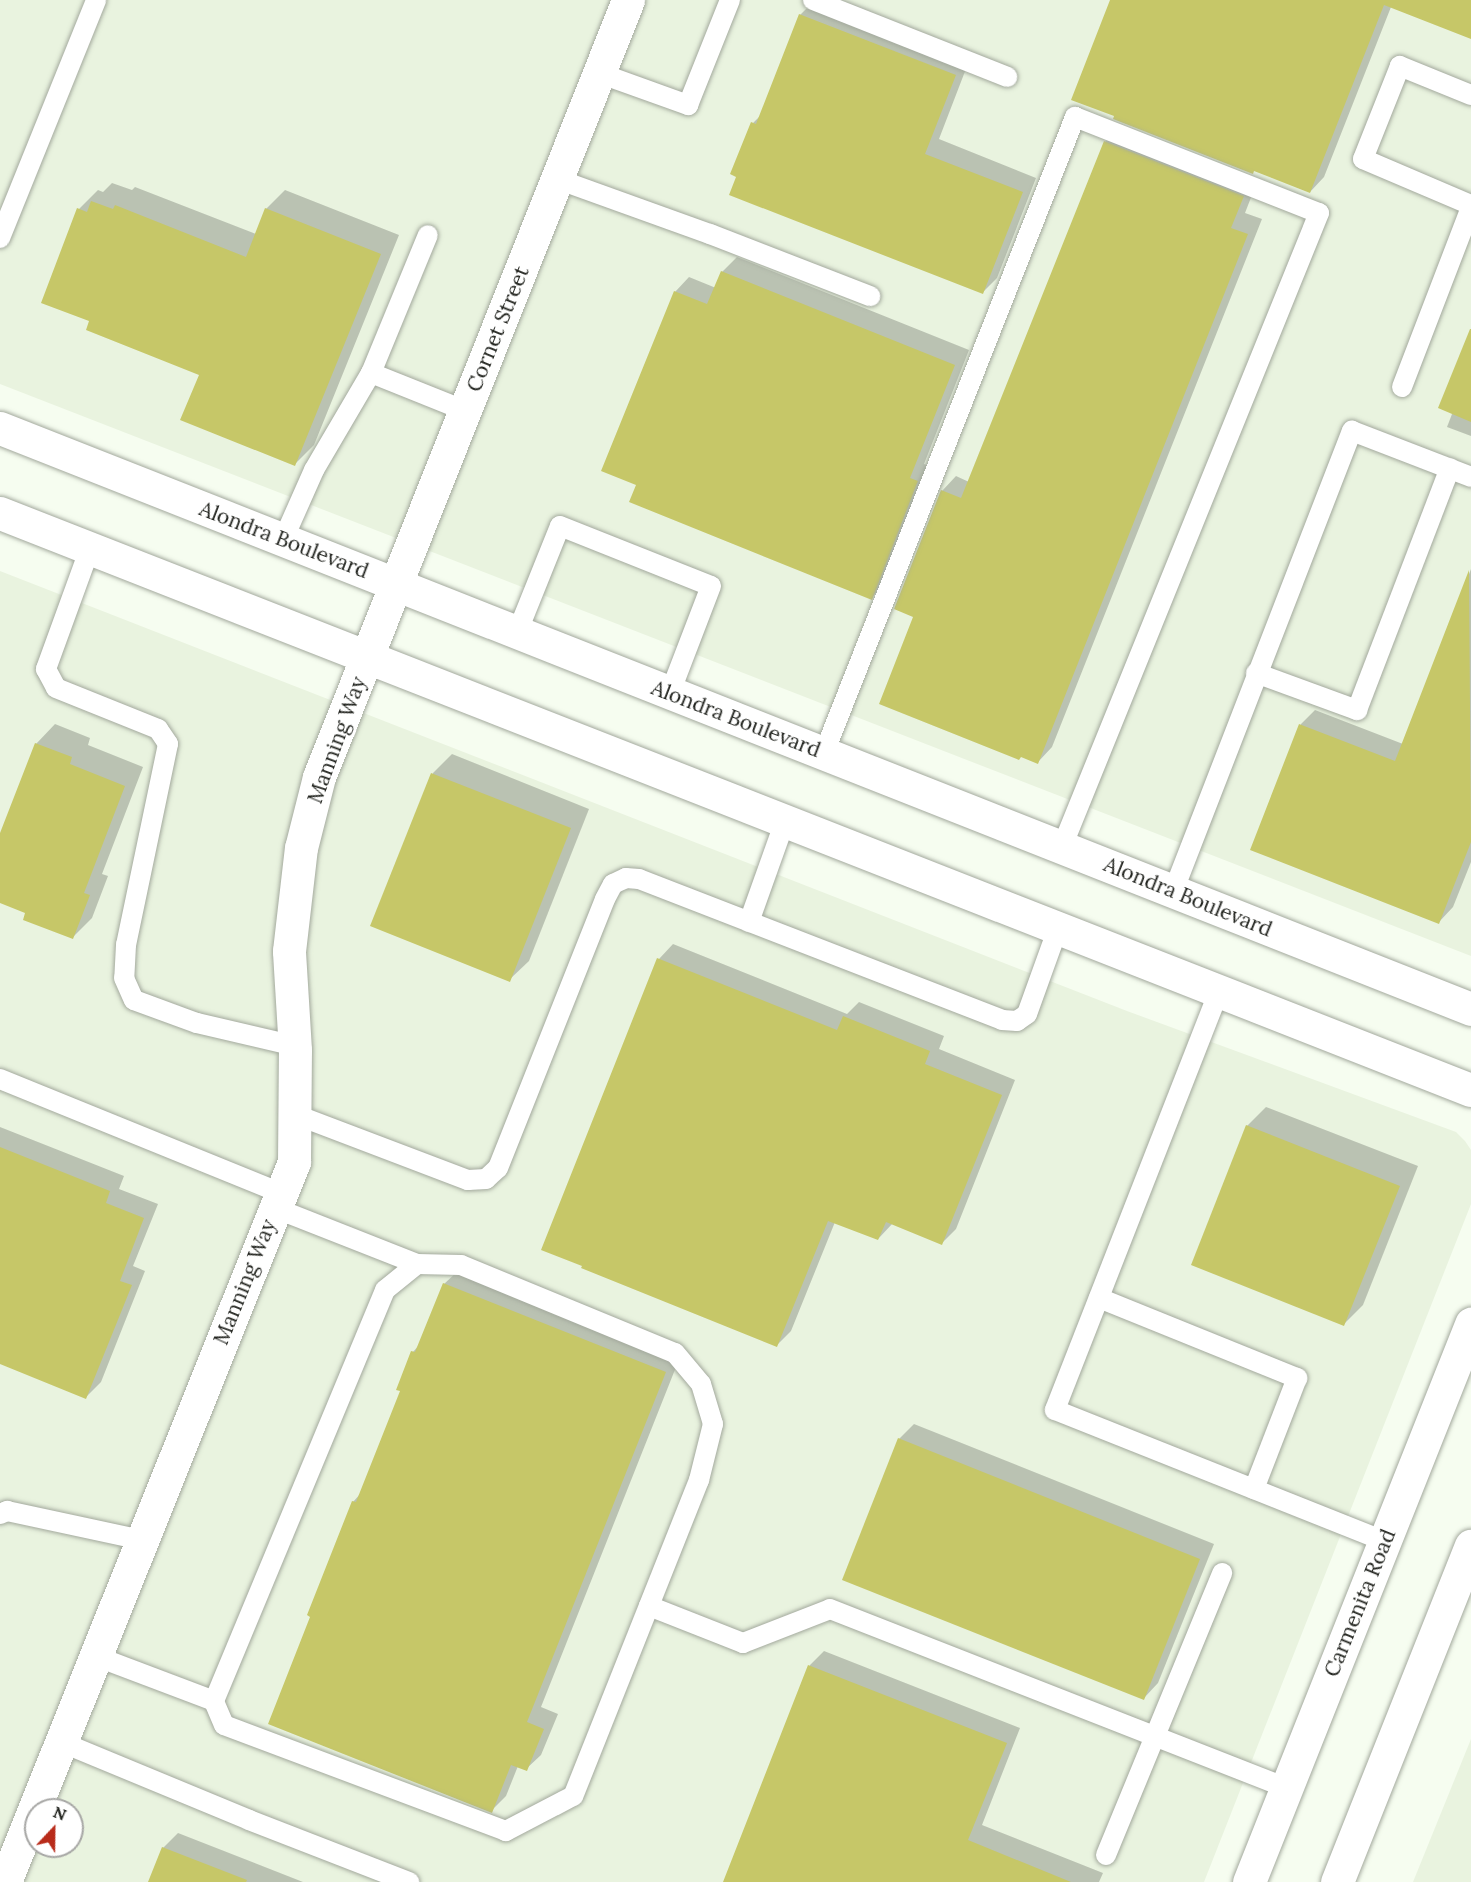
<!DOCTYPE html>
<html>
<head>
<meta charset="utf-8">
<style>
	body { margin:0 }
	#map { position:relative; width:1471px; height:1882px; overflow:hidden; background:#f6fdf0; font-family:Lora,serif }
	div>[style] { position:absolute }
	.built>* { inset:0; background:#e9f3df }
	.shadow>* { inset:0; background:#0003 }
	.building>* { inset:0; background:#c6c768 }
	.roads { filter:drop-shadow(0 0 2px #a3a99d) drop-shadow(0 0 2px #a3a99d) }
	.service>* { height:20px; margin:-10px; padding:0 10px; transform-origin:10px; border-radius:10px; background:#fff }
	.minor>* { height:33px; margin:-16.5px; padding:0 16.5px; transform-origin:16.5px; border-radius:16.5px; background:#fff }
	.secondary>* { height:33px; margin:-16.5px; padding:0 16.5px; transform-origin:16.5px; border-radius:16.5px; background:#fff }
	span { translate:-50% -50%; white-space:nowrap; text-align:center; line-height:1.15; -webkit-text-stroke:6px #fff; paint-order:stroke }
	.street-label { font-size:21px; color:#22241f }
	.north { position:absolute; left:24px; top:1798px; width:60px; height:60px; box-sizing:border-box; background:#fff; border:2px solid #a7a7a5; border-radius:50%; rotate:22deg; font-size:16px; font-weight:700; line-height:24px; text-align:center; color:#22241f }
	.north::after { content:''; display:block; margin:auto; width:21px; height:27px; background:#b82b1a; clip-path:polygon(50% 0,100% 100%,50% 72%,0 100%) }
</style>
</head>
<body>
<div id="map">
	<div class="built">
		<div style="clip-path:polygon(0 0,1471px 0,1471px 956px,0 384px)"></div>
		<div style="clip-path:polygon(evenodd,0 571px,1127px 1011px,1456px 1132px,1465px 1141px,1471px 1150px,1471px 1204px,1204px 1882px,0 1882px,0 571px,36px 1810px,72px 1810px,72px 1846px,36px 1846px,36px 1810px)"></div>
		<div style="clip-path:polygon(1471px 1739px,1471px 1882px,1413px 1882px)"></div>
	</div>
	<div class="shadow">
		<div style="clip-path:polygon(815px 0,969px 61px,939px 139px,1036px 178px,997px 278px,983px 292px,753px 123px,762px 114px,800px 15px)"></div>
		<div style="clip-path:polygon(1112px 0,1471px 0,1471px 38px,1391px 7px,1324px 177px,1310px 192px)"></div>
		<div style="clip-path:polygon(1120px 127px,1257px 182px,1245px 213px,1262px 219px,1052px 747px,1038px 762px,915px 616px,942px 491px,956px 476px,969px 482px,1105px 142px)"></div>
		<div style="clip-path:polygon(112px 183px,132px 190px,135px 187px,256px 234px,266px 209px,285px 190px,399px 235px,314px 445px,295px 464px,201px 374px,91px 320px,79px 209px,98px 190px,103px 192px)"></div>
		<div style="clip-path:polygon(737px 257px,969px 350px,924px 464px,932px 467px,886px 583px,871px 598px,638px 484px,675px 292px,689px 277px,716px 288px,722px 272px)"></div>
		<div style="clip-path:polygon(1471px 365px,1471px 436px,1447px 427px)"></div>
		<div style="clip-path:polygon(1471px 569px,1471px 862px,1453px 907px,1439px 922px,1252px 849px,1301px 724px,1315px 710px,1403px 744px)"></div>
		<div style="clip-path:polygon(55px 724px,90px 738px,88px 745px,143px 767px,102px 874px,108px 876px,92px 918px,72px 938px,27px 912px,0 902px,0 837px,36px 744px)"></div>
		<div style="clip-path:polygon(452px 754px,589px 809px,529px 961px,509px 980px,372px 925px,433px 773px)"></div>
		<div style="clip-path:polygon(673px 944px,847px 1014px,859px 1002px,944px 1036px,939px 1049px,1015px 1080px,956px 1229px,942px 1243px,893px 1223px,878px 1239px,835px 1222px,791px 1331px,777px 1345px,659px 959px)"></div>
		<div style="clip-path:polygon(1266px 1107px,1418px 1166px,1363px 1305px,1344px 1324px,1247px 1126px)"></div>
		<div style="clip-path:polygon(0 1127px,124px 1176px,119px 1189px,158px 1204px,133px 1266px,145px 1271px,101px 1382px,86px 1397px,0 1363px)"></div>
		<div style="clip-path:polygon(459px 1270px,680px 1357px,541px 1707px,558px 1714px,541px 1755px,526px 1769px,518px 1766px,506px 1796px,491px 1811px,312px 1616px,353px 1502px,361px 1493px,402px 1390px,413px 1352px,420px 1344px,444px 1284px)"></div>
		<div style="clip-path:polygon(914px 1424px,1214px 1544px,1158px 1683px,1144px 1698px,899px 1439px)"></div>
		<div style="clip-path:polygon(824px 1651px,1020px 1728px,982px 1825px,1103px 1873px,1099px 1882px,724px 1882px,810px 1665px)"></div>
		<div style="clip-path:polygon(178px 1833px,303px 1882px,150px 1882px,163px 1848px)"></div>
	</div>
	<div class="building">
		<div style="clip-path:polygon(1110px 0,1471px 0,1471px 39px,1384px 5px,1310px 193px,1254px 171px,1253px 174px,1113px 119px,1114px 116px,1071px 100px)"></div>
		<div style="clip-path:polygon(799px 14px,956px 75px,925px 154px,1023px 192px,983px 294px,729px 195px,736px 177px,730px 174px,751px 122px,756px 124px)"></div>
		<div style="clip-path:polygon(1104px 141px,1244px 196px,1231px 228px,1248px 234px,1038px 764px,1021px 757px,1019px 760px,879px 704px,913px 617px,894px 609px,941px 490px,961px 498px)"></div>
		<div style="clip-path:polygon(91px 201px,113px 209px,115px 205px,246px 257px,265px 208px,381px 254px,295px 466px,180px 420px,199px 375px,86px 330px,89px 321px,41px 303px,77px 208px,87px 212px)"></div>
		<div style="clip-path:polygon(721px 271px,955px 365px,910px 478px,918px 481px,872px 600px,629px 502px,636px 485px,601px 471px,674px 291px,707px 304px)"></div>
		<div style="clip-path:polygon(1470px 329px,1471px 329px,1471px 422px,1438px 408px)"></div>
		<div style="clip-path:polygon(1469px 570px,1471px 842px,1439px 924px,1250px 850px,1299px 724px,1395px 761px)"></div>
		<div style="clip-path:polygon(35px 743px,72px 757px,70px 764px,125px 786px,84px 893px,90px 895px,73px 939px,23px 920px,25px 913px,0 903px,0 833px)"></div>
		<div style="clip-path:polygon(431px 773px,571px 828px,510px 982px,370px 926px)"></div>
		<div style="clip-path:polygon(657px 958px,837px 1030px,843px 1016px,930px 1051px,925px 1064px,1002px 1095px,942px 1245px,886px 1222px,878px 1240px,828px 1221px,777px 1347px,581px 1268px,582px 1266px,541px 1250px)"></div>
		<div style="clip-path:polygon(1246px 1125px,1400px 1186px,1344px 1326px,1191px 1265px)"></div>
		<div style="clip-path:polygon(0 1147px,110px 1191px,106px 1203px,144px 1218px,120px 1281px,132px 1285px,86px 1399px,0 1364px)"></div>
		<div style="clip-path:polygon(443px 1283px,666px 1372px,527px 1722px,544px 1729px,527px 1771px,511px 1765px,492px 1813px,268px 1724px,310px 1617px,307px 1615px,352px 1501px,356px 1502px,400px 1391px,396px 1390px,411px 1351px,415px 1352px)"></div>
		<div style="clip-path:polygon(898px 1438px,1200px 1559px,1144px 1700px,842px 1580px)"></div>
		<div style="clip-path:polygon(808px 1665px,1007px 1743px,968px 1840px,1071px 1882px,723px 1882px)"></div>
		<div style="clip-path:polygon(162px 1847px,247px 1880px,246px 1882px,148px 1882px)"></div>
	</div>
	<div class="roads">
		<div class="service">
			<div style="left:813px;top:0;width:209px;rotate:21.6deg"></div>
			<div style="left:599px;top:73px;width:95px;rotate:19.8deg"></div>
			<div style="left:688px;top:105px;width:113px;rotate:-68.2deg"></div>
			<div style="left:1471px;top:95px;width:77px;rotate:-157.8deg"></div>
			<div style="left:1400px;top:66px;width:100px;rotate:111.7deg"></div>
			<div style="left:1363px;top:159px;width:117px;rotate:23.1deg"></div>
			<div style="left:557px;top:179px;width:163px;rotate:19.8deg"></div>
			<div style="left:710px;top:234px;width:172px;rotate:21.2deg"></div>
			<div style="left:0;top:238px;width:257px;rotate:-68deg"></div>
			<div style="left:371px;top:373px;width:149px;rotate:-67.6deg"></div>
			<div style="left:1402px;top:387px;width:193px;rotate:-69deg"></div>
			<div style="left:283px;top:540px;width:77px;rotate:-66.1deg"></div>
			<div style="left:314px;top:470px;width:113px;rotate:-59.6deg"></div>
			<div style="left:371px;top:373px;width:102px;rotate:21.8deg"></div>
			<div style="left:90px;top:548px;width:129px;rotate:110deg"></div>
			<div style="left:46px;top:669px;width:21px;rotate:62deg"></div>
			<div style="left:56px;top:688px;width:110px;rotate:21.9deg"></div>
			<div style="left:158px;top:729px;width:18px;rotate:56deg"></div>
			<div style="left:168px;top:744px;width:205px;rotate:101.8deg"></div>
			<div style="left:126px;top:945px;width:33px;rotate:93deg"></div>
			<div style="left:124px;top:978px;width:24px;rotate:66deg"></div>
			<div style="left:134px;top:1000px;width:67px;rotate:20.1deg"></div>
			<div style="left:197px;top:1023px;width:101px;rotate:13.2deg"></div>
			<div style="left:517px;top:633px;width:115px;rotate:-68.1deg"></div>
			<div style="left:560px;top:526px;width:162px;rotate:21.7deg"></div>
			<div style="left:711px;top:586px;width:115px;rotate:111deg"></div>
			<div style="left:1256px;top:673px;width:108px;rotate:20.1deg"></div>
			<div style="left:1357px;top:710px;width:259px;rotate:-69deg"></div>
			<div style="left:824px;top:753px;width:684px;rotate:-68.46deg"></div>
			<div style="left:1075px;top:117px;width:262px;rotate:21.5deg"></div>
			<div style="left:1319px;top:213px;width:684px;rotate:112.07deg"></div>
			<div style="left:1173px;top:892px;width:495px;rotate:-68.8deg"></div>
			<div style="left:1352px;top:431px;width:128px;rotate:21.1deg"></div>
			<div style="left:749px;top:922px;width:107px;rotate:-70.4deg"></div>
			<div style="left:1219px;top:991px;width:450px;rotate:111.4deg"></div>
			<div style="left:1055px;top:1410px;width:355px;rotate:21.7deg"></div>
			<div style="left:0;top:1079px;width:303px;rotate:22.1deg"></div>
			<div style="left:294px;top:1114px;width:186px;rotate:20.8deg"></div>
			<div style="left:468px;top:1180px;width:18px;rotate:-3deg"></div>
			<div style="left:486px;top:1179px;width:16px;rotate:-43deg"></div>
			<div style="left:498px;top:1168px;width:289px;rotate:-68.3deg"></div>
			<div style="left:605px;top:899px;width:17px;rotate:-62deg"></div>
			<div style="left:613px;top:884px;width:14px;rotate:-25deg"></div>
			<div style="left:626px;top:878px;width:13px;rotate:4deg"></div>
			<div style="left:639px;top:879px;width:389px;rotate:21.2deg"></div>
			<div style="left:1002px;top:1020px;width:15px;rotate:4deg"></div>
			<div style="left:1017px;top:1021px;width:12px;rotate:-35deg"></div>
			<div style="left:1027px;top:1014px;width:91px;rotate:-70.2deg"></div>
			<div style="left:275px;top:1208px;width:153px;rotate:21.5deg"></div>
			<div style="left:1099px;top:1298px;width:214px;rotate:22deg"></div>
			<div style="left:1297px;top:1378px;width:119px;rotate:111.2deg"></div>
			<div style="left:0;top:1514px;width:8px;rotate:-23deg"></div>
			<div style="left:7px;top:1511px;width:138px;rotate:12.1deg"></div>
			<div style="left:649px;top:1606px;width:101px;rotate:21.5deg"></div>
			<div style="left:743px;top:1643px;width:93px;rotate:-21.3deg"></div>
			<div style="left:830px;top:1609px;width:490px;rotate:21.4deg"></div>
			<div style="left:95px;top:1656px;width:127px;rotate:20.7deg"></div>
			<div style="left:214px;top:1701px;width:445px;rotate:-67.4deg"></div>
			<div style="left:385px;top:1290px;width:41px;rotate:-39.1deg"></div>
			<div style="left:417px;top:1264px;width:44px;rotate:1.3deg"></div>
			<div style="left:461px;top:1265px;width:231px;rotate:22.4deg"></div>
			<div style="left:675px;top:1353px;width:40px;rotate:50deg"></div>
			<div style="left:701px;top:1384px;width:42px;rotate:73.3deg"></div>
			<div style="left:713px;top:1424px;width:58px;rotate:104deg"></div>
			<div style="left:699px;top:1480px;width:340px;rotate:111.7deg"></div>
			<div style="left:573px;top:1796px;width:76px;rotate:152.4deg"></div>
			<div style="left:506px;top:1831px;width:301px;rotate:-159.4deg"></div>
			<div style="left:224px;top:1725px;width:26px;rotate:-113deg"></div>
			<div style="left:61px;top:1742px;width:204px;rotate:22.5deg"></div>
			<div style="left:249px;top:1820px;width:172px;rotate:21.2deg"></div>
			<div style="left:1106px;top:1855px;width:305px;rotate:-67.6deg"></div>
		</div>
		<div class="minor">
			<div style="left:5px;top:1882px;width:776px;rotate:-68.13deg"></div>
			<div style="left:294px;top:1162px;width:112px;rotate:-89.5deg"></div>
			<div style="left:295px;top:1050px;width:99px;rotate:-93.5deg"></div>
			<div style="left:289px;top:951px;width:104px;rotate:-83.4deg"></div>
			<div style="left:301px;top:848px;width:73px;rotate:-75.8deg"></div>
			<div style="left:319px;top:777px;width:836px;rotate:-68.31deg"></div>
		</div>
		<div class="secondary">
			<div style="left:0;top:428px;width:1582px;rotate:21.55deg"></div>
			<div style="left:0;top:513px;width:1580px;rotate:21.42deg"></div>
			<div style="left:1249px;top:1882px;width:601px;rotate:-68.3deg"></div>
			<div style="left:1337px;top:1882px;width:362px;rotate:-68.3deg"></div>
		</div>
	</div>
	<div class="street-label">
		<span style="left:498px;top:329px;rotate:-68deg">Cornet Street</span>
		<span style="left:284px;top:540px;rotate:21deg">Alondra Boulevard</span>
		<span style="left:736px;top:719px;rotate:21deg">Alondra Boulevard</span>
		<span style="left:337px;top:740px;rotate:-70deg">Manning Way</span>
		<span style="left:1188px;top:897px;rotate:22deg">Alondra Boulevard</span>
		<span style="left:245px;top:1282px;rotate:-68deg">Manning Way</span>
		<span style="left:1360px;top:1603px;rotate:-68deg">Carmenita Road</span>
	</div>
	<div class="north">N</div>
</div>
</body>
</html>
